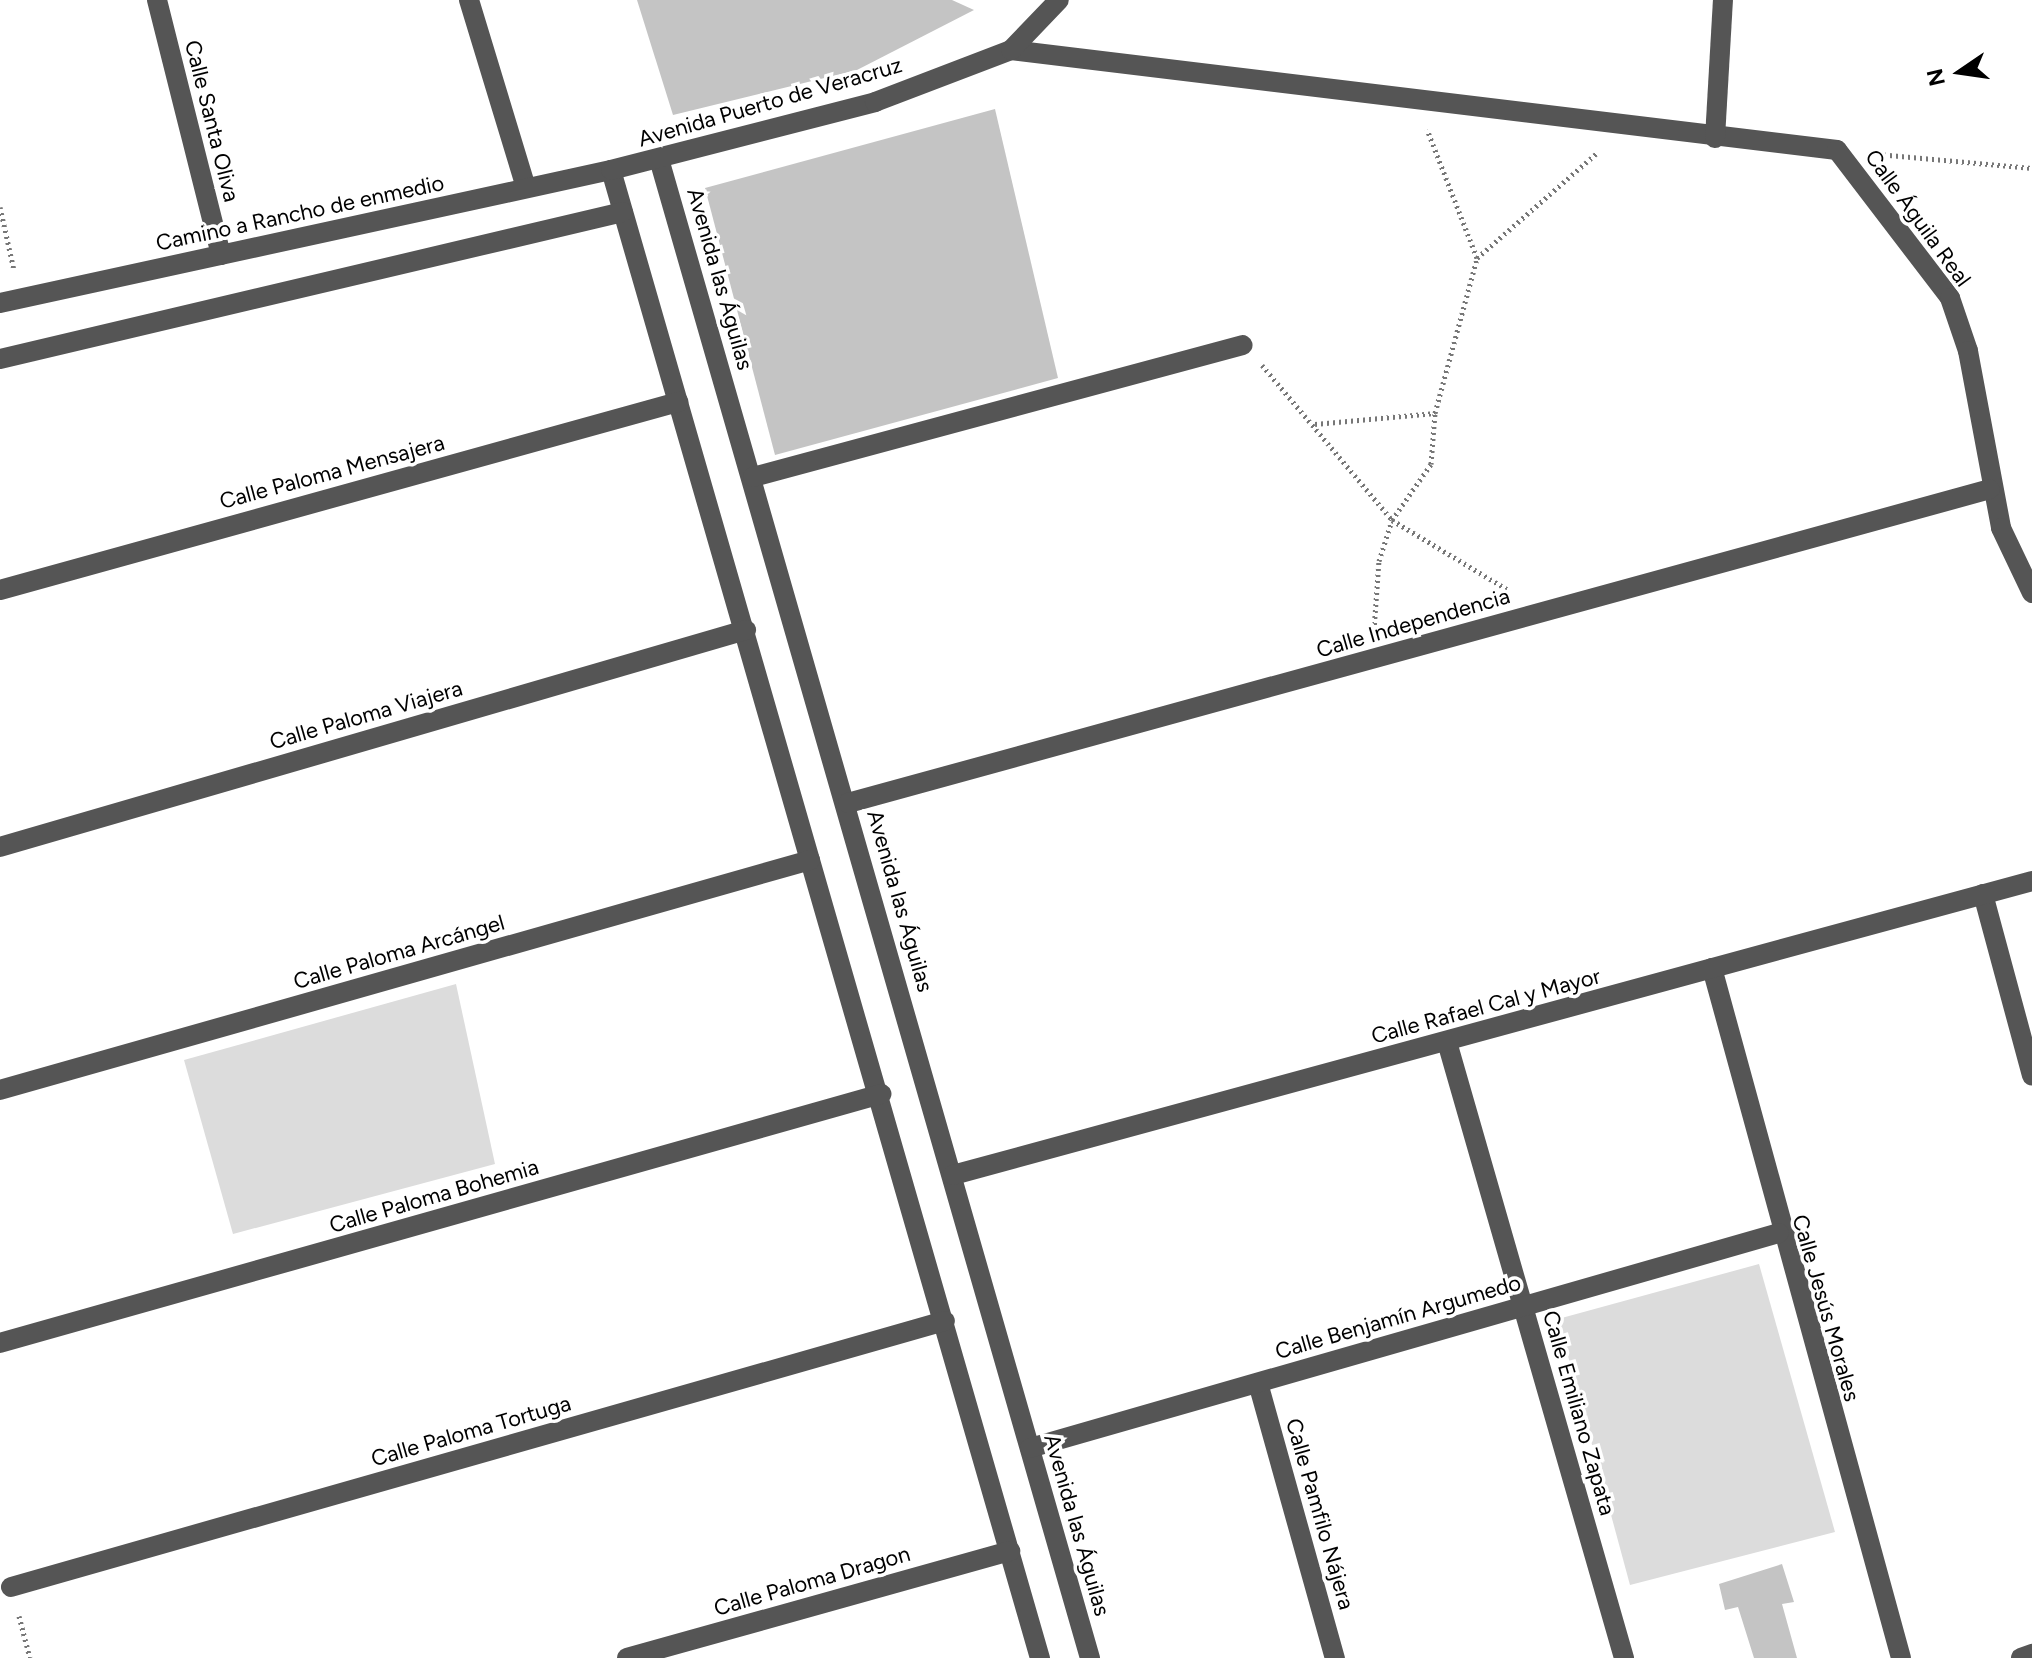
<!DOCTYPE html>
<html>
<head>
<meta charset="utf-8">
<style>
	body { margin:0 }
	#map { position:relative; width:2032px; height:1658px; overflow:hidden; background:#fff; font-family:Figtree,sans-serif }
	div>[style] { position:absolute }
	.green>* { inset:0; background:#dcdcdc }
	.building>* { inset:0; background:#c4c4c4 }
	.path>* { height:5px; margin-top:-2.5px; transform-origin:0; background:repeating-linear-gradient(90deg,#777 0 2px,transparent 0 6px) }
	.minor>* { height:20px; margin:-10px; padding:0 10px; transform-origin:10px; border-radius:10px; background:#555 }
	span { translate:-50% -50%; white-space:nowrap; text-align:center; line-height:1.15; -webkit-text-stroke:7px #fff; paint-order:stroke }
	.street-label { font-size:22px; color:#000 }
	.north { position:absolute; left:1920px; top:32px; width:80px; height:80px; -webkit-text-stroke:6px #fff; paint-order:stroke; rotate:257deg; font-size:22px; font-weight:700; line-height:32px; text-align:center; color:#000 }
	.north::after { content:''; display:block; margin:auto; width:28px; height:36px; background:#000; clip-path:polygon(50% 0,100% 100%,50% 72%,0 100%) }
</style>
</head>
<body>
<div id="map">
	<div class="green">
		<div style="clip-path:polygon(456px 984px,495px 1164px,233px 1234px,184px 1060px)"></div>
		<div style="clip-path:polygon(1759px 1264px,1835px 1532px,1630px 1585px,1558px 1319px)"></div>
	</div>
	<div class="building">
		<div style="clip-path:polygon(637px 0,952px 0,974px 10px,857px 70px,673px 115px)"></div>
		<div style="clip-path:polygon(995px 109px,1058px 378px,775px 455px,705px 188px)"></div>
		<div style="clip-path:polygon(1782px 1564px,1794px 1602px,1782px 1604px,1797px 1658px,1754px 1658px,1738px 1607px,1725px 1610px,1719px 1584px)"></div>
	</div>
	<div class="path">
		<div style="left:1878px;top:154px;width:155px;rotate:5.2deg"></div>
		<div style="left:0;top:207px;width:65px;rotate:77.5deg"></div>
		<div style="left:1477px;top:258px;width:161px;rotate:-41.2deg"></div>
		<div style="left:1262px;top:365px;width:202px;rotate:50deg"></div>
		<div style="left:1392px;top:520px;width:135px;rotate:31.1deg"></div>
		<div style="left:1315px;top:424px;width:121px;rotate:-5.2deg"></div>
		<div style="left:1374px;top:630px;width:69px;rotate:-85.9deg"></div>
		<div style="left:1379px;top:561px;width:43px;rotate:-72.4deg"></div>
		<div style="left:1392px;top:520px;width:68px;rotate:-55.1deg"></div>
		<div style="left:1431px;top:464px;width:51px;rotate:-85.5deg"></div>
		<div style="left:1435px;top:413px;width:161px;rotate:-74.8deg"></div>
		<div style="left:1477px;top:258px;width:138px;rotate:-111.2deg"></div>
		<div style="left:19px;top:1616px;width:43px;rotate:75.3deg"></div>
	</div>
	<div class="minor">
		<div style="left:157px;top:0;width:263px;rotate:75.9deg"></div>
		<div style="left:469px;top:0;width:196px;rotate:73.1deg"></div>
		<div style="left:1011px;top:50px;width:832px;rotate:6.9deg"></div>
		<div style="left:1837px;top:150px;width:186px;rotate:52.6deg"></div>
		<div style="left:1950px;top:298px;width:56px;rotate:71.2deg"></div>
		<div style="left:1968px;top:351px;width:180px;rotate:79.4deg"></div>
		<div style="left:2001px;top:528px;width:72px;rotate:64.5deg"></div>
		<div style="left:1715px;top:138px;width:138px;rotate:-86.7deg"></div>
		<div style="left:659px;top:159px;width:1560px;rotate:73.96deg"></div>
		<div style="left:611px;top:170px;width:1549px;rotate:73.92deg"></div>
		<div style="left:0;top:303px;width:625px;rotate:-12.28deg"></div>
		<div style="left:611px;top:170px;width:273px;rotate:-14.4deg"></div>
		<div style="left:875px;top:102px;width:146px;rotate:-20.9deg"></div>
		<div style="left:1011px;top:50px;width:69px;rotate:-46.2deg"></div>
		<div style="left:0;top:359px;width:640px;rotate:-13.28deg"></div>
		<div style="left:753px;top:477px;width:507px;rotate:-15.08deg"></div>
		<div style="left:0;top:590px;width:704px;rotate:-15.5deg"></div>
		<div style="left:848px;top:803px;width:1184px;rotate:-15.37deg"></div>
		<div style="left:0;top:847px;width:777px;rotate:-16.22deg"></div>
		<div style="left:1983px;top:894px;width:188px;rotate:74.9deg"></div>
		<div style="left:1712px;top:968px;width:715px;rotate:74.68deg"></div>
		<div style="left:1447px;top:1042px;width:641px;rotate:73.97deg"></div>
		<div style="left:0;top:1090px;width:842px;rotate:-15.85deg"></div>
		<div style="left:953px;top:1175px;width:1118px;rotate:-15.24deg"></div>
		<div style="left:0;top:1343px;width:916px;rotate:-15.78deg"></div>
		<div style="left:1258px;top:1383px;width:286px;rotate:74.4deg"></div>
		<div style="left:1030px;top:1448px;width:779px;rotate:-16.02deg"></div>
		<div style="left:11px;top:1587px;width:971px;rotate:-15.9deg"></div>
		<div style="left:627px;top:1658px;width:398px;rotate:-15.6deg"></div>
		<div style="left:2021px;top:1658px;width:12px;rotate:-20deg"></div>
	</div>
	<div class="street-label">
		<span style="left:770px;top:102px;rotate:-16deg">Avenida Puerto de Veracruz</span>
		<span style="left:212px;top:121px;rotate:76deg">Calle Santa Oliva</span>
		<span style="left:300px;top:213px;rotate:-12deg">Camino a Rancho de enmedio</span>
		<span style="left:1918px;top:218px;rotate:54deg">Calle Águila Real</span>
		<span style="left:720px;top:279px;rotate:74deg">Avenida las Águilas</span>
		<span style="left:332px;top:472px;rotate:-15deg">Calle Paloma Mensajera</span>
		<span style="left:1413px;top:623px;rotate:-16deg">Calle Independencia</span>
		<span style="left:366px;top:715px;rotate:-16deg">Calle Paloma Viajera</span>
		<span style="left:900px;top:901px;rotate:74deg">Avenida las Águilas</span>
		<span style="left:399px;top:952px;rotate:-16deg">Calle Paloma Arcángel</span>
		<span style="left:1486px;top:1006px;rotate:-15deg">Calle Rafael Cal y Mayor</span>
		<span style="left:434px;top:1196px;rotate:-16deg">Calle Paloma Bohemia</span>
		<span style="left:1826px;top:1308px;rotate:74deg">Calle Jesús Morales</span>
		<span style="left:1398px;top:1317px;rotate:-16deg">Calle Benjamín Argumedo</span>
		<span style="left:1579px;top:1413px;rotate:74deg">Calle Emiliano Zapata</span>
		<span style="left:471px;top:1431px;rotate:-16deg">Calle Paloma Tortuga</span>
		<span style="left:1320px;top:1514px;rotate:74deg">Calle Pamfilo Nájera</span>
		<span style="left:1077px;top:1525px;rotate:74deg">Avenida las Águilas</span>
		<span style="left:812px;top:1581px;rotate:-16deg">Calle Paloma Dragon</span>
	</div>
	<div class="north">N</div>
</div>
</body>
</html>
